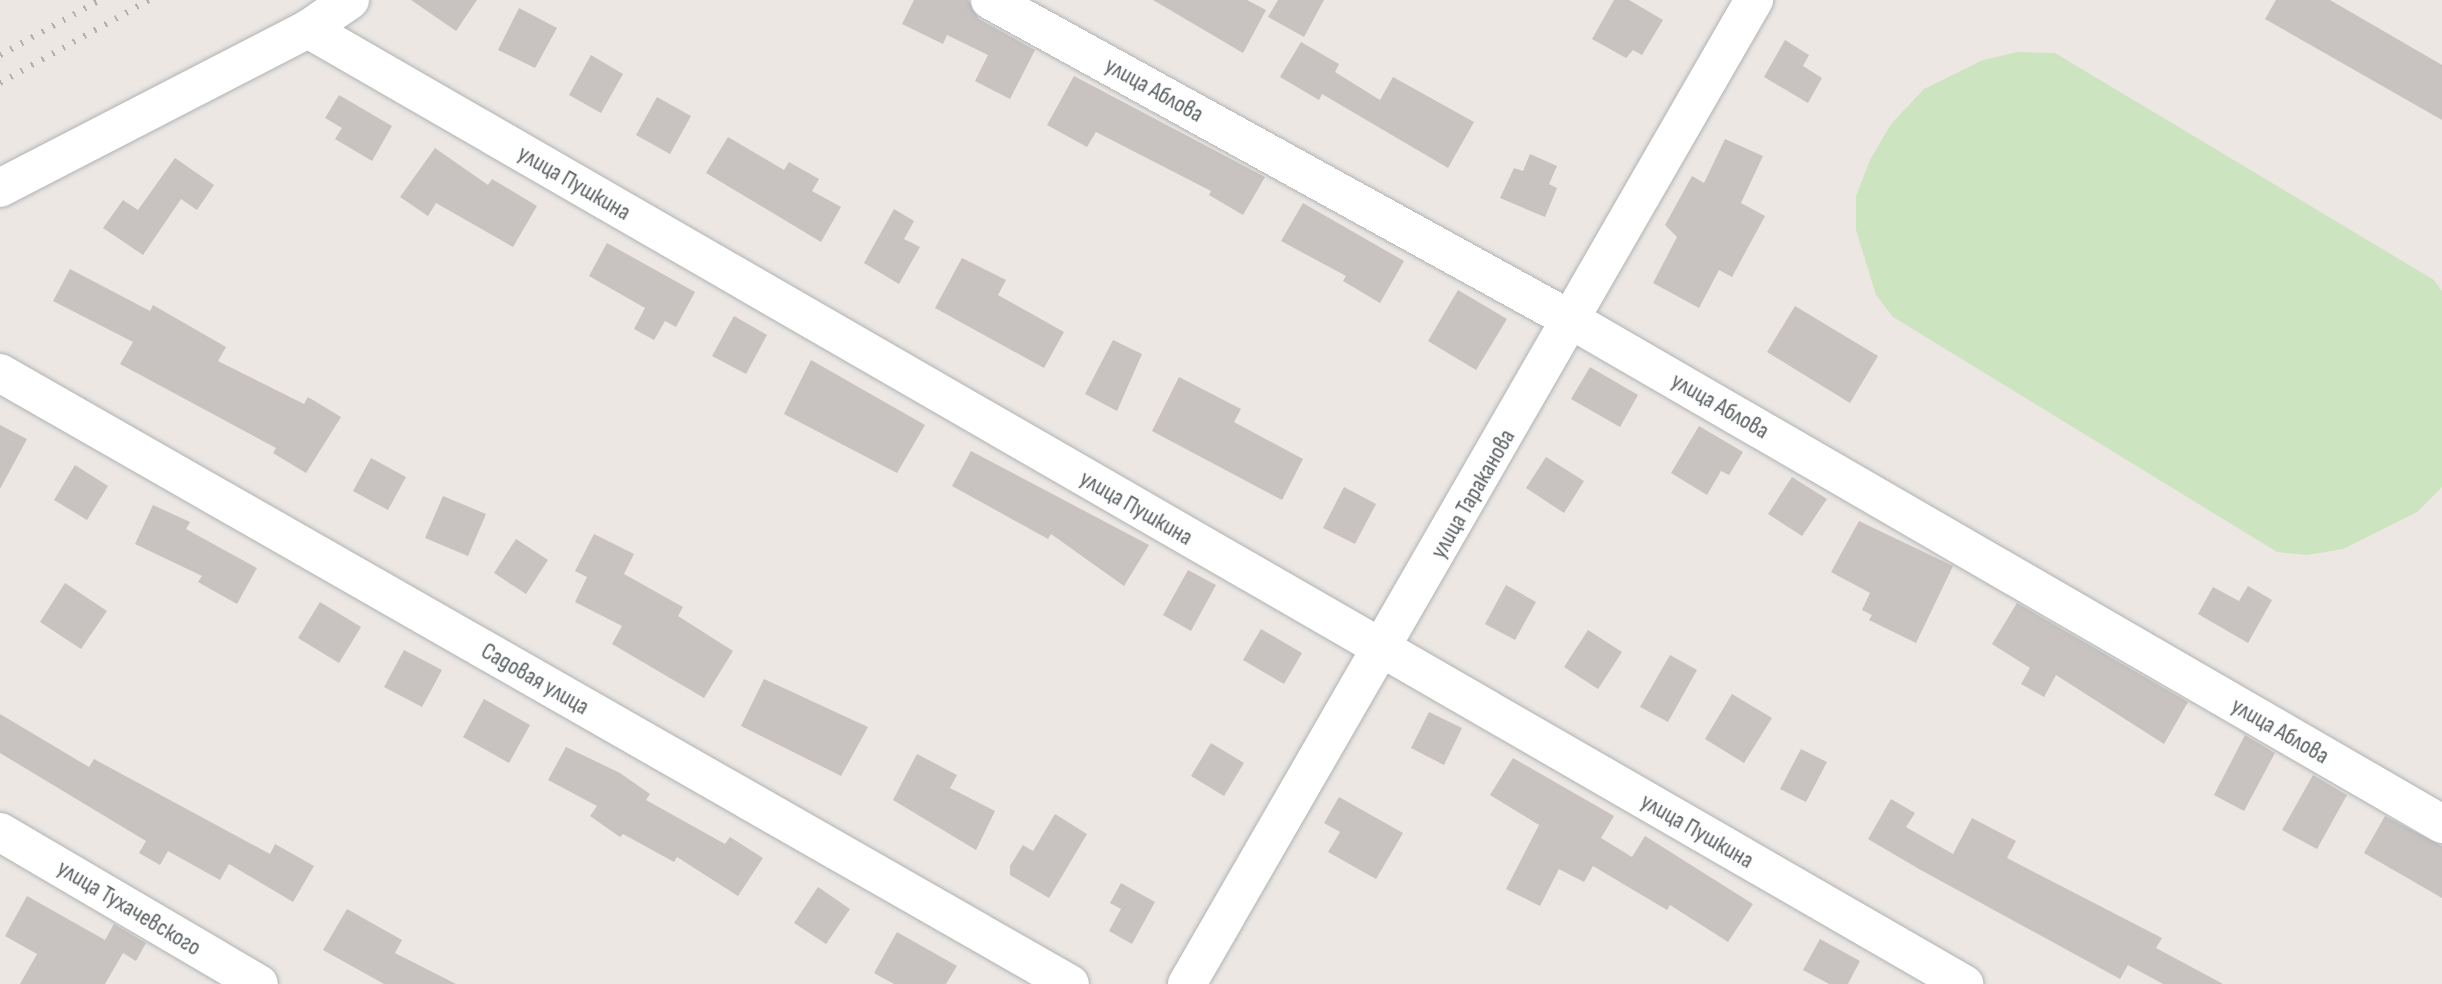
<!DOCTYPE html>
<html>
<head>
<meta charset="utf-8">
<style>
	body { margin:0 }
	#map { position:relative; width:2442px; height:984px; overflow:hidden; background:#ede7e3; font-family:"Sofia Sans Condensed",sans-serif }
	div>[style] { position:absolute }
	.green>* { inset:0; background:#cde4c0 }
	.building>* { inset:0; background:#c8c2c0 }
	.roads { filter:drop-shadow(0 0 2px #aeb3b5) drop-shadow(0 0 2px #aeb3b5) }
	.minor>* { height:38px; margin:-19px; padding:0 19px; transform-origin:19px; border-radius:19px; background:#fff }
	.rail>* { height:6px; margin-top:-3px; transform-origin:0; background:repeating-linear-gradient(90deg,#afb0b1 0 2px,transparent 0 12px) }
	span { translate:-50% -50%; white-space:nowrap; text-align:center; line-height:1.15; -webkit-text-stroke:8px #fff; paint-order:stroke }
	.street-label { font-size:24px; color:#5b6163 }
</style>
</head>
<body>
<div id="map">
	<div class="green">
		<div style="clip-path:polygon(2018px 52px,2055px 53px,2434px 280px,2442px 291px,2442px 487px,2417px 512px,2343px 549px,2307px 555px,2277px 552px,1893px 317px,1876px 295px,1856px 230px,1856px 196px,1870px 160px,1891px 124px,1924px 89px,1983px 60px)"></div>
	</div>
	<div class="building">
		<div style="clip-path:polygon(411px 0,477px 0,456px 31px)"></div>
		<div style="clip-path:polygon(914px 0,968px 0,979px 19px,1035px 50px,1010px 99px,975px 81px,988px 55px,947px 35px,943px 44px,902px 24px)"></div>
		<div style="clip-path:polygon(1153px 0,1247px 0,1266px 10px,1243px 53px)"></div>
		<div style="clip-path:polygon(1278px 0,1324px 0,1304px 37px,1268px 17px)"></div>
		<div style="clip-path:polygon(1614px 0,1629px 0,1663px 20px,1642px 55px,1633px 50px,1626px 58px,1592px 39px)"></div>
		<div style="clip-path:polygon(2276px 0,2330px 0,2442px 65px,2442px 120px,2265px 19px)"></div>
		<div style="clip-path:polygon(519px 8px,557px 28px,535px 68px,498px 50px)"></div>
		<div style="clip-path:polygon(1785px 40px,1809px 55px,1803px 66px,1822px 78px,1808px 103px,1764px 77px)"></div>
		<div style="clip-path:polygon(1301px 42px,1339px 64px,1335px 72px,1380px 100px,1393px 77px,1474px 122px,1448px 168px,1322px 94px,1319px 100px,1280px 77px)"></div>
		<div style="clip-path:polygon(591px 55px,623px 74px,601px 113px,569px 95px)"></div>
		<div style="clip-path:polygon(1074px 76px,1265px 177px,1243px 215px,1209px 195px,1211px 191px,1096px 132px,1087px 147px,1047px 125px)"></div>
		<div style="clip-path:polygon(339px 95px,392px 126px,372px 161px,335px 139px,342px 128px,325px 118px)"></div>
		<div style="clip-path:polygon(657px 97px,691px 116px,670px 154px,636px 135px)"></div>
		<div style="clip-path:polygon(728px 137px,784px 170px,789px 162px,819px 179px,812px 191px,841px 207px,821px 242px,706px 173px)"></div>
		<div style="clip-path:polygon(1725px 139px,1763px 156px,1741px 203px,1765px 216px,1732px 277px,1719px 270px,1699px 308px,1653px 283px,1677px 237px,1665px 225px,1692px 176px,1704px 183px)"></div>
		<div style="clip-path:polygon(435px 148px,488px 185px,492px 179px,537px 206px,513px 247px,436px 203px,428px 216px,400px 197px)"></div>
		<div style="clip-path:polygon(1530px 154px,1557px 166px,1549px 184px,1557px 188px,1545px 217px,1500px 198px,1514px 168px,1523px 171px)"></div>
		<div style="clip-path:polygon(175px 158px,214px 185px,197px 210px,181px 199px,143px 255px,103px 228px,123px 200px,138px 210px)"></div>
		<div style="clip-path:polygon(1303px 203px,1404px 261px,1380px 303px,1343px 281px,1346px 276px,1281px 241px)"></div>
		<div style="clip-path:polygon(894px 209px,914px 221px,904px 239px,920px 247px,899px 284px,864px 263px)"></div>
		<div style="clip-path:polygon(607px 243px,695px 292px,676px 327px,665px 321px,654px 340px,634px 329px,645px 308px,589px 276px)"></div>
		<div style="clip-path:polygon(962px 258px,1006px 280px,998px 295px,1064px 332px,1044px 368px,935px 308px)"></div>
		<div style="clip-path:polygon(70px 269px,150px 311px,153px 305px,226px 347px,218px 361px,304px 404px,308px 397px,341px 417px,306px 473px,273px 453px,276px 448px,120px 364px,133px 342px,53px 301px)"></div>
		<div style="clip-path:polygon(1458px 290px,1507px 319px,1476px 370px,1428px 341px)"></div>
		<div style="clip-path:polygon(1795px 306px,1878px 356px,1850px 403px,1767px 352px)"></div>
		<div style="clip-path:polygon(734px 316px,767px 335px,746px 374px,712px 356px)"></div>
		<div style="clip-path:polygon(1113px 340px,1142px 354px,1117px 411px,1085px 394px)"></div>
		<div style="clip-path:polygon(811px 360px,925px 425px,897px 473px,784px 414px)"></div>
		<div style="clip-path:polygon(1590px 367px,1638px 395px,1620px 427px,1571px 399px)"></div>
		<div style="clip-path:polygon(1179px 377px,1241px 409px,1234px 422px,1303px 459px,1282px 500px,1152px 431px)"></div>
		<div style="clip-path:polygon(0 425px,27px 439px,0 489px)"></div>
		<div style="clip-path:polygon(1699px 426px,1743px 452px,1729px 475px,1721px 471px,1707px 495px,1671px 473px)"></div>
		<div style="clip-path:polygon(971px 451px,1149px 545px,1124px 586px,1051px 534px,1048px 539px,952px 486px)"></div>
		<div style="clip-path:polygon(1546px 457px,1584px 481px,1564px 513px,1526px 488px)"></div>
		<div style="clip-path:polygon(371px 458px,406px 477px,388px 510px,353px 491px)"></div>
		<div style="clip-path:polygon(75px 465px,108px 486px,87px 520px,54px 500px)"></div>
		<div style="clip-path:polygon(1792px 477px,1827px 499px,1802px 536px,1768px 514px)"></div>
		<div style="clip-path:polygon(1344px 487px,1376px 504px,1355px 544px,1323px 528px)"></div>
		<div style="clip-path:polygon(443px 496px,486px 514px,468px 556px,425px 538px)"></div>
		<div style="clip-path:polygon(153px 505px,190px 522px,186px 529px,257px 568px,237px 604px,198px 582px,202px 576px,135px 544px)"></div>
		<div style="clip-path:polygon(1859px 521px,1953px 566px,1916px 643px,1869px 620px,1872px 615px,1862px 610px,1870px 593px,1831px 572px)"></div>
		<div style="clip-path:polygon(594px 534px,634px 554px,624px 574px,683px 607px,678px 616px,733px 651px,704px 698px,612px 644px,622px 626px,575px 602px,587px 577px,575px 571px)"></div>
		<div style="clip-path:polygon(516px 539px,548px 560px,526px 594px,494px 573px)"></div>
		<div style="clip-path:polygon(1188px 570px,1216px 585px,1191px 631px,1163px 615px)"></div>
		<div style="clip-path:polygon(65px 583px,107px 611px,81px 649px,40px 622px)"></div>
		<div style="clip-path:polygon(1506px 585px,1536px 602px,1515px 640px,1485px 624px)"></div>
		<div style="clip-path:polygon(2248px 586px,2272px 600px,2248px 643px,2198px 614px,2213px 587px,2239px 601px)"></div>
		<div style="clip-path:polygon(320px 602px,361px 627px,339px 663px,298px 638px)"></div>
		<div style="clip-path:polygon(2017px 603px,2188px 702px,2164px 744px,2056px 675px,2044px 697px,2021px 684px,2030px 668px,1992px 644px)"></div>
		<div style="clip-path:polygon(1261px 629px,1302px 653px,1284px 684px,1243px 660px)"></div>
		<div style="clip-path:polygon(1588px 630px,1622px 652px,1598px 689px,1564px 667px)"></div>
		<div style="clip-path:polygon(404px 650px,442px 670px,422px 707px,384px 687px)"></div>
		<div style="clip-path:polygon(1670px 655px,1697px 670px,1668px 722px,1640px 707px)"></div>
		<div style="clip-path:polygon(764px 679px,868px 727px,841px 776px,741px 726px)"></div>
		<div style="clip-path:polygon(1732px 694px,1772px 718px,1744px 763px,1705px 739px)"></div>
		<div style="clip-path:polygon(484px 699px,530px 725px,509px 763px,463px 737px)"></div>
		<div style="clip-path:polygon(1429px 712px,1462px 728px,1444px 765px,1411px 748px)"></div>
		<div style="clip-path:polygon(0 714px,89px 767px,94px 759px,270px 854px,275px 844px,314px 866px,293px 902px,229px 864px,220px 880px,168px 851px,160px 865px,139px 853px,146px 841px,0 753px)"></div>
		<div style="clip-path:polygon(2245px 735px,2275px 753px,2244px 811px,2214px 795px)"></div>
		<div style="clip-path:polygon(1211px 743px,1244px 763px,1224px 796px,1191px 776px)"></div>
		<div style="clip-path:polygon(566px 747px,620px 773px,650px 794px,646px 800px,725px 844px,730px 837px,763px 858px,738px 896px,677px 857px,674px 862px,623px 834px,620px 837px,590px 816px,597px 806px,548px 780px)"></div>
		<div style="clip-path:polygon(1801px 749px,1827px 762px,1806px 802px,1780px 789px)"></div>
		<div style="clip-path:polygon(917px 754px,957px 775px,950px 788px,995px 811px,976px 850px,893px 800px)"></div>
		<div style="clip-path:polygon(1513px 758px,1614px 816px,1601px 838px,1632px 857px,1645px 836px,1753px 904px,1728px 942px,1670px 905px,1667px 910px,1593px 866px,1584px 882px,1559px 869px,1540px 906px,1506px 889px,1539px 825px,1490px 795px)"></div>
		<div style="clip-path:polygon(2313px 775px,2347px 795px,2317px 849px,2282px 830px)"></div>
		<div style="clip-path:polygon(1339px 797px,1403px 833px,1376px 879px,1328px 852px,1340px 832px,1324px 823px)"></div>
		<div style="clip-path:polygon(1891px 799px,1915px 813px,1906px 827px,1953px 854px,1972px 818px,2016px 841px,2007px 858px,2162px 938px,2156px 948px,2223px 984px,2163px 984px,2128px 965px,2120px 979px,1919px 869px,1868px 839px)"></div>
		<div style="clip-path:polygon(1055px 814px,1087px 834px,1049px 898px,1010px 875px,1010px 866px,1023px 845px,1033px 851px)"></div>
		<div style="clip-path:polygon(2385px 816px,2442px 846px,2442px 898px,2364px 853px)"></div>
		<div style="clip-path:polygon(1121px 883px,1155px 902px,1132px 944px,1109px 931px,1121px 909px,1110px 903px)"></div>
		<div style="clip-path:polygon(818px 887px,850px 909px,826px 944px,794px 923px)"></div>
		<div style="clip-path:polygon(27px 896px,105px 940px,114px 924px,146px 943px,136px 961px,123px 953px,105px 984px,20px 984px,37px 954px,5px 936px)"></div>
		<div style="clip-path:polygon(347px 909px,402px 940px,395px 953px,456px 984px,384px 984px,323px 950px)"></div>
		<div style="clip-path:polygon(897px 932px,957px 966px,946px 984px,894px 984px,874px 973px)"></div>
		<div style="clip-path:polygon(1820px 939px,1860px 961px,1848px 984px,1829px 984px,1803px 970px)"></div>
	</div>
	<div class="roads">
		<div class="minor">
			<div style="left:990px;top:0;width:666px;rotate:28.84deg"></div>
			<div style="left:1573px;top:321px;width:1004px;rotate:30.06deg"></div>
			<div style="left:308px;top:29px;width:1912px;rotate:29.97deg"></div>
			<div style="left:0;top:188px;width:347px;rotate:-27.3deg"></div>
			<div style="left:308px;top:29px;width:51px;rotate:-34.6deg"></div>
			<div style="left:0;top:373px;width:1232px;rotate:29.73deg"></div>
			<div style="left:0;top:832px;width:300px;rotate:30.4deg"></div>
			<div style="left:1187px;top:984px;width:1136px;rotate:-60.05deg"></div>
		</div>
	</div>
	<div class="rail">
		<div style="left:0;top:55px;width:114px;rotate:-28.8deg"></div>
		<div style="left:0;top:83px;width:171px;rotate:-29.1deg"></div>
	</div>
	<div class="street-label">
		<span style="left:1154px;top:90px;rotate:29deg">улица Аблова</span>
		<span style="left:574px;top:183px;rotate:30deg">улица Пушкина</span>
		<span style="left:1720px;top:406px;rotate:30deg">улица Аблова</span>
		<span style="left:1473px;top:494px;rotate:-60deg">улица Тараканова</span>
		<span style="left:1136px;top:508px;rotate:30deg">улица Пушкина</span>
		<span style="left:535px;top:679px;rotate:30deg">Садовая улица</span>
		<span style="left:2280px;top:731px;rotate:30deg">улица Аблова</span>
		<span style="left:1697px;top:831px;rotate:30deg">улица Пушкина</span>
		<span style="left:129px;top:908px;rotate:31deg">улица Тухачевского</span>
	</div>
</div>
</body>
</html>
